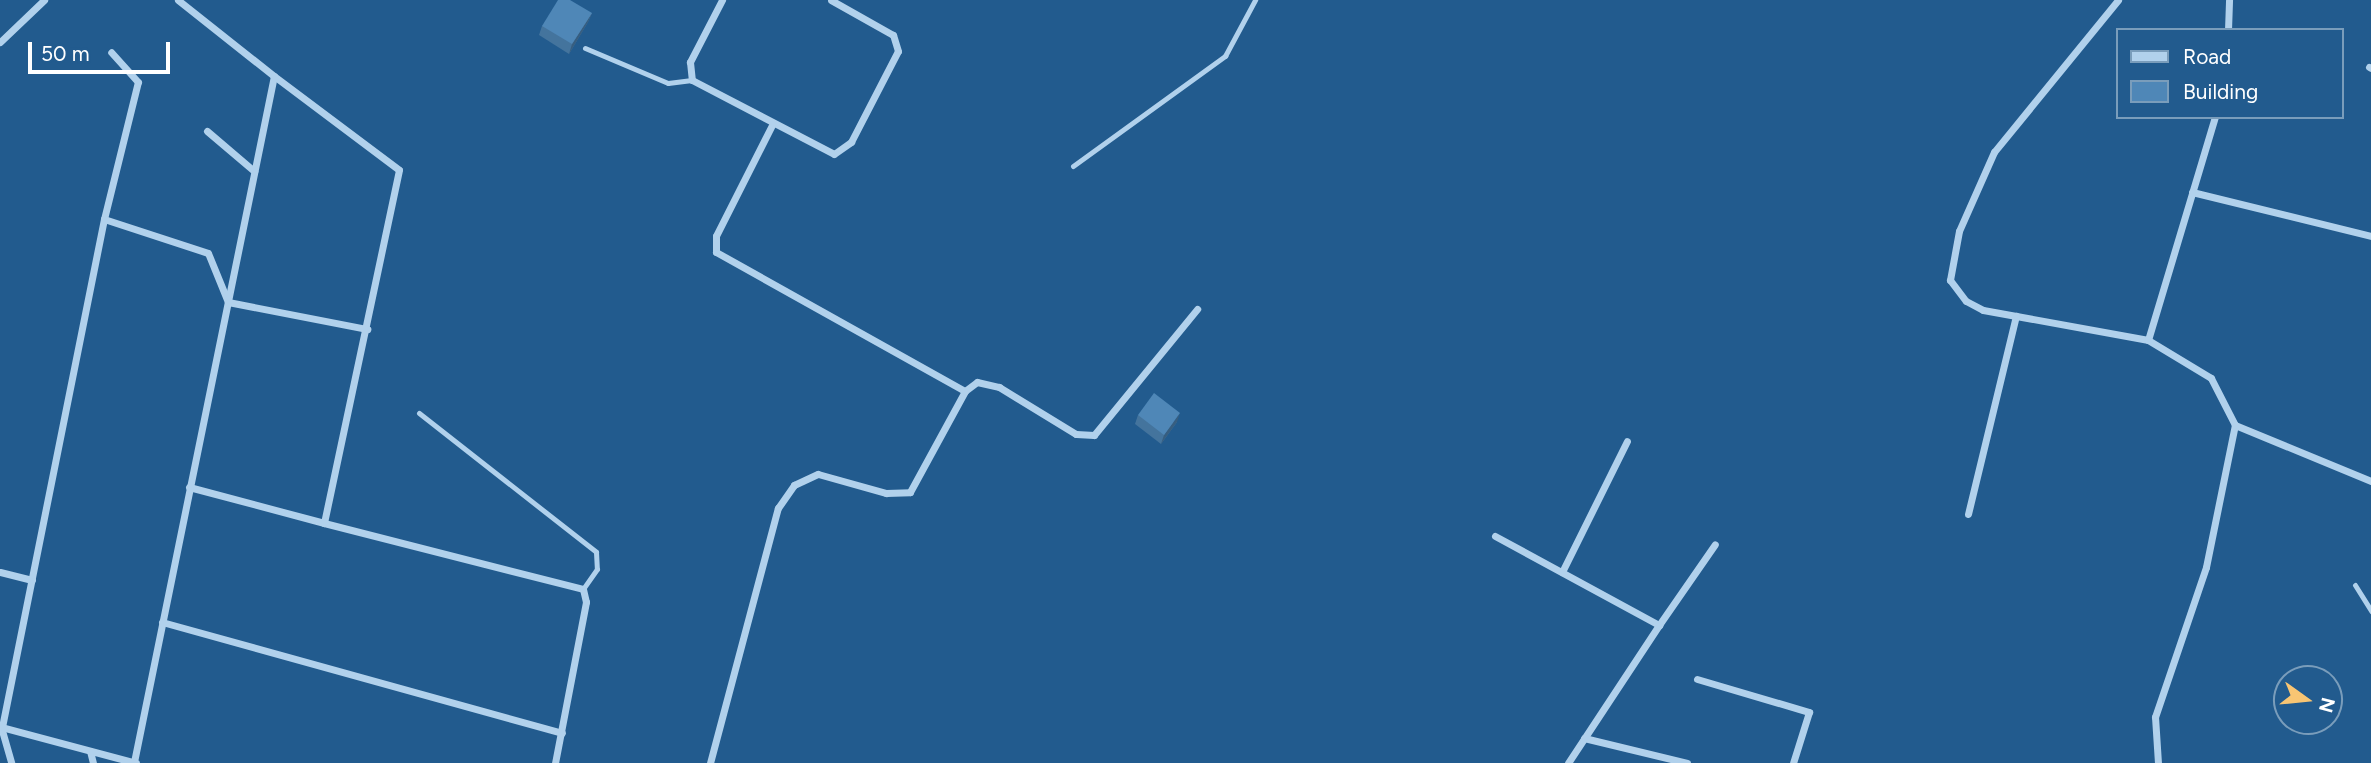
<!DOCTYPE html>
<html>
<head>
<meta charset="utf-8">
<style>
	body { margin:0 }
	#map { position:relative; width:2371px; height:763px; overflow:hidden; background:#225b8e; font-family:Figtree,sans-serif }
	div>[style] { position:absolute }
	.lane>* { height:5px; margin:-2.5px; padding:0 2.5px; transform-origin:2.5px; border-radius:2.5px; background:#b1d1ec }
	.street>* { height:7px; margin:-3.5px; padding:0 3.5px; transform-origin:3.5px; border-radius:3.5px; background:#b1d1ec }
	.wall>* { inset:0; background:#44749d }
	.shaded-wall>* { inset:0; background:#375e80 }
	.building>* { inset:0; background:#4f87b7 }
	span { translate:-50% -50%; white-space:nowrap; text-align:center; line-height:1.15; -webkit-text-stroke:5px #225b8e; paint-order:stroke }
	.legend { position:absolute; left:2116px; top:28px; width:228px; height:91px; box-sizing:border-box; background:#225b8e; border:2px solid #7a9dbb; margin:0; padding:9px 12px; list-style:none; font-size:21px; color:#fff }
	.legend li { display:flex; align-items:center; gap:14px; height:35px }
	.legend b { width:35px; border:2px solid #7a9dbb }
	.north { position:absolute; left:2273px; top:665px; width:70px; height:70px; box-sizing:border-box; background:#225b8e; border:2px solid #7a9dbb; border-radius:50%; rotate:105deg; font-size:19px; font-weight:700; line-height:28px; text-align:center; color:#fff }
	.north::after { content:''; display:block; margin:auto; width:24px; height:32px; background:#f8c573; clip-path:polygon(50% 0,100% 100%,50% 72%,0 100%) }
	.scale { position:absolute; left:28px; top:42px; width:142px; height:32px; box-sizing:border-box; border:4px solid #fff; border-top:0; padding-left:9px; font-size:21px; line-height:24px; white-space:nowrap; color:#fff; -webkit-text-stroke:5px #225b8e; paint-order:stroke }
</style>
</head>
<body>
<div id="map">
	<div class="lane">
		<div style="left:585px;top:48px;width:90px;rotate:22.9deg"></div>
		<div style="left:668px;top:83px;width:24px;rotate:-7deg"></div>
		<div style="left:1073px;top:166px;width:188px;rotate:-35.9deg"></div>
		<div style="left:1225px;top:56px;width:64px;rotate:-61.8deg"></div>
		<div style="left:419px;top:413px;width:225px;rotate:38.1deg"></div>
		<div style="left:596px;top:552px;width:17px;rotate:87deg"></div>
		<div style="left:597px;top:569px;width:24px;rotate:125deg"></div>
		<div style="left:2355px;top:585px;width:31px;rotate:58deg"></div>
	</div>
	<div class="street">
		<div style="left:178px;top:0;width:122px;rotate:38.4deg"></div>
		<div style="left:722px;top:0;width:70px;rotate:117.3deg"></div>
		<div style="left:690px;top:62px;width:18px;rotate:84deg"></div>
		<div style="left:692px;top:80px;width:160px;rotate:27.5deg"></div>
		<div style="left:834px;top:154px;width:21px;rotate:-35deg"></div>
		<div style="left:851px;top:142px;width:102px;rotate:-62.7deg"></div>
		<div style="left:898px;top:51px;width:17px;rotate:-107deg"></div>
		<div style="left:893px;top:35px;width:71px;rotate:-150.6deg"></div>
		<div style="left:2118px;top:0;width:196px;rotate:129.2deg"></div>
		<div style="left:1994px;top:152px;width:86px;rotate:113.9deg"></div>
		<div style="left:1959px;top:231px;width:50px;rotate:100.4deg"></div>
		<div style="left:1950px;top:280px;width:26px;rotate:53deg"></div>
		<div style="left:1966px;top:301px;width:19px;rotate:28deg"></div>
		<div style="left:1983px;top:310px;width:168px;rotate:10.3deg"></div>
		<div style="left:2228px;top:30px;width:30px;rotate:-88deg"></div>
		<div style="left:0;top:42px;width:61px;rotate:-43.7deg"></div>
		<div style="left:2369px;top:67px;width:2px;rotate:27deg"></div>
		<div style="left:772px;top:125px;width:124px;rotate:116.8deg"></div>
		<div style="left:716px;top:236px;width:16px;rotate:90deg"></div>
		<div style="left:716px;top:252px;width:285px;rotate:29.2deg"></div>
		<div style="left:207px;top:131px;width:62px;rotate:40.4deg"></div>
		<div style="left:2192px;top:192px;width:184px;rotate:13.8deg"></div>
		<div style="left:104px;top:219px;width:141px;rotate:-76.1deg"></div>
		<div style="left:138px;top:82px;width:40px;rotate:-132deg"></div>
		<div style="left:2235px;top:425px;width:147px;rotate:22.4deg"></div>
		<div style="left:189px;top:487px;width:140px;rotate:14.9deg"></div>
		<div style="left:1968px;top:514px;width:204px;rotate:-76.4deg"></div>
		<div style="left:1495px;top:536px;width:187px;rotate:28.5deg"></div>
		<div style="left:1659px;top:625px;width:165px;rotate:123.4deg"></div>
		<div style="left:0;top:572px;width:33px;rotate:14deg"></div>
		<div style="left:1562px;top:572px;width:146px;rotate:-63.6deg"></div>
		<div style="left:162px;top:622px;width:415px;rotate:15.5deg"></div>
		<div style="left:1659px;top:625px;width:98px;rotate:-55.3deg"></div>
		<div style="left:1697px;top:679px;width:117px;rotate:16.4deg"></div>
		<div style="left:1809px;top:712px;width:53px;rotate:107.4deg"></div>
		<div style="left:1px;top:727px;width:37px;rotate:74deg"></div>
		<div style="left:1584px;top:738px;width:106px;rotate:13.6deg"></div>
		<div style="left:90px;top:751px;width:12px;rotate:76deg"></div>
		<div style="left:134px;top:762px;width:700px;rotate:-78.47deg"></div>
		<div style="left:274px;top:76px;width:156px;rotate:36.9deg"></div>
		<div style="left:399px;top:170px;width:361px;rotate:102deg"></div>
		<div style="left:324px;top:523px;width:267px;rotate:14.3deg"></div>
		<div style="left:583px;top:589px;width:13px;rotate:77deg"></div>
		<div style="left:586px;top:602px;width:164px;rotate:100.9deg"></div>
		<div style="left:136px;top:763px;width:139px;rotate:-165deg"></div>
		<div style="left:2px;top:727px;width:518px;rotate:-78.65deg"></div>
		<div style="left:104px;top:219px;width:109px;rotate:18.1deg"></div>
		<div style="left:208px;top:253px;width:53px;rotate:67.8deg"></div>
		<div style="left:228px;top:302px;width:142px;rotate:11deg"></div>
		<div style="left:710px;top:763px;width:264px;rotate:-75.1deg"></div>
		<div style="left:778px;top:508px;width:28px;rotate:-55deg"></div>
		<div style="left:794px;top:485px;width:26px;rotate:-25deg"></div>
		<div style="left:818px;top:474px;width:71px;rotate:15.6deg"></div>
		<div style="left:886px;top:493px;width:24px;rotate:-2deg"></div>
		<div style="left:910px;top:492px;width:115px;rotate:-61.4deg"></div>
		<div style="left:965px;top:391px;width:15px;rotate:-37deg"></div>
		<div style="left:977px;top:382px;width:23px;rotate:13deg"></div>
		<div style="left:999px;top:387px;width:90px;rotate:31.4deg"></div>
		<div style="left:1076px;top:434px;width:18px;rotate:3deg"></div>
		<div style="left:1094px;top:435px;width:163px;rotate:-50.7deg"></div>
		<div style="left:2158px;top:763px;width:46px;rotate:-93.7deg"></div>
		<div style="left:2155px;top:717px;width:158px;rotate:-71.2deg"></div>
		<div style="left:2206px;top:567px;width:145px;rotate:-78.5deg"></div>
		<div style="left:2235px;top:425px;width:53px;rotate:-117.1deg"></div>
		<div style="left:2211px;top:378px;width:74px;rotate:-148.9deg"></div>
		<div style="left:2148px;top:340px;width:233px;rotate:-73.3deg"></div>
	</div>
	<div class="wall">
		<div style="clip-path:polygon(592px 13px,588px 22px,569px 54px,539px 35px,542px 26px)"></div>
		<div style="clip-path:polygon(1138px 415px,1177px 422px,1161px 444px,1135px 424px)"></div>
	</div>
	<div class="shaded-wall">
		<div style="clip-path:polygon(592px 13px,588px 22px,569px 54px,572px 44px)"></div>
		<div style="clip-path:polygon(1180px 413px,1177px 422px,1161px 444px,1164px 435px)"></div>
	</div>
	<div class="building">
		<div style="clip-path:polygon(558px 0,570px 0,592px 13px,572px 44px,542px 26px)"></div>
		<div style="clip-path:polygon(1154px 393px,1180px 413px,1164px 435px,1138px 415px)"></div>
	</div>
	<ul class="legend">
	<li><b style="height:9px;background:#b1d1ec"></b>Road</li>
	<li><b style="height:19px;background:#4f87b7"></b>Building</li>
	</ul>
	<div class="north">N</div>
	<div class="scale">50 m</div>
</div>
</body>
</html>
